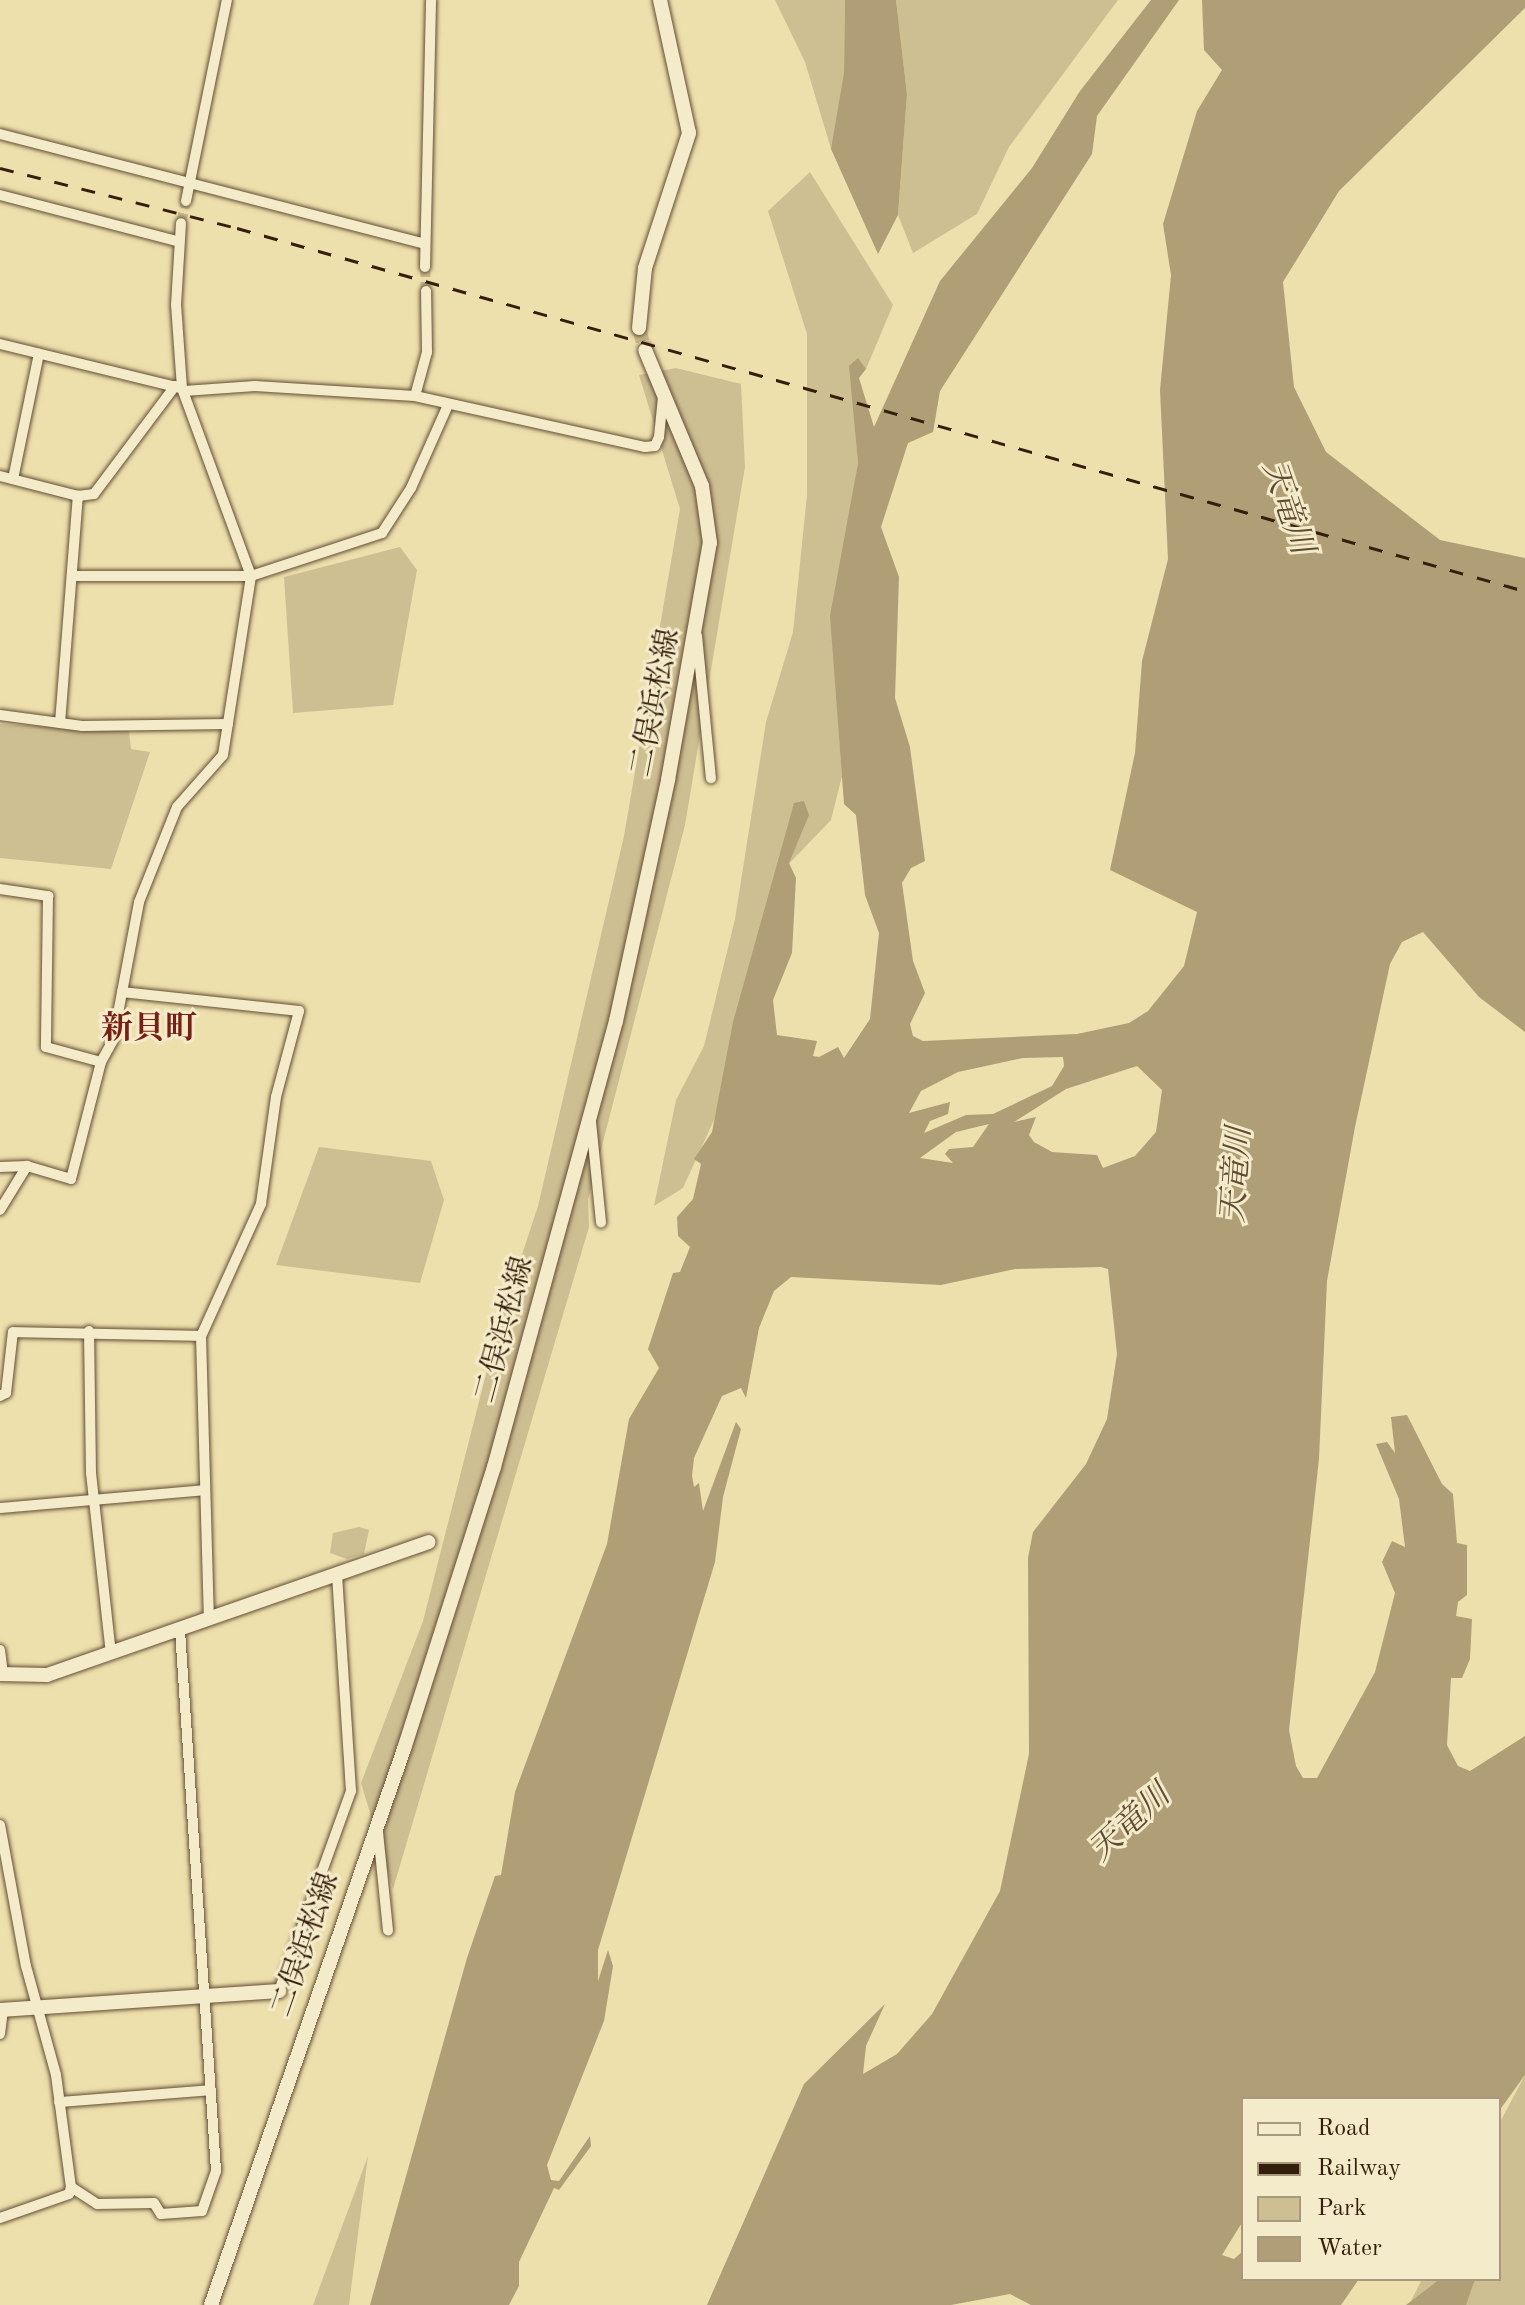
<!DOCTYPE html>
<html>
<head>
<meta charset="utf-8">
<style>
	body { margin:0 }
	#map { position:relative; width:1525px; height:2305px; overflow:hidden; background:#eee0ad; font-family:"Old Standard TT","Noto Serif JP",serif }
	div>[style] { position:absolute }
	.green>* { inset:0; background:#cebf92 }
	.water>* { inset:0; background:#af9e76 }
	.minor-tunnel>* { height:10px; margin-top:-5px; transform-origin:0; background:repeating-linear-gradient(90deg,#c9b98d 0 10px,transparent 0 15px) }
	.secondary-tunnel>* { height:14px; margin-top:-7px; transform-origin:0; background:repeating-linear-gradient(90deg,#c9b98d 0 14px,transparent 0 21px) }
	.roads { filter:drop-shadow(0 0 2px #624e34) drop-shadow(0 0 2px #624e34) }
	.minor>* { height:10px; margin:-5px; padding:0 5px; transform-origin:5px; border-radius:5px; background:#f4ebca }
	.tertiary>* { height:14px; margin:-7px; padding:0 7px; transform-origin:7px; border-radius:7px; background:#f4ebca }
	.secondary>* { height:14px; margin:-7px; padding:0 7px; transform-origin:7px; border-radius:7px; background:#f4ebca }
	.rail>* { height:3px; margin-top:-1.5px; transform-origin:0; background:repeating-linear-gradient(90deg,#341e0c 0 14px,transparent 0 28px) }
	span { translate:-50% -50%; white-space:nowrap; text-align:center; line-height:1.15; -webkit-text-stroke:6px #f4ebca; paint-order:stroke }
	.street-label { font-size:30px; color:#341e0c }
	.water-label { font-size:32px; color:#5f4b31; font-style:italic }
	.neighbourhood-label { font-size:32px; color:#7a1f14; font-weight:700 }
	.legend { position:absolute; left:1241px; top:2097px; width:260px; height:184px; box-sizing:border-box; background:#f4ebca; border:2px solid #a7997e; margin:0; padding:10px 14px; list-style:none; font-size:24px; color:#341e0c }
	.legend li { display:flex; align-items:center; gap:16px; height:40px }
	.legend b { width:40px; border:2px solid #a7997e }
</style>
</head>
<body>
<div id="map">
	<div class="green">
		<div style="clip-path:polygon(775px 0,845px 0,844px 109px,831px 149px,805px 62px)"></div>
		<div style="clip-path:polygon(896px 0,1118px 0,1009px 147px,977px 214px,913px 253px,898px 215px,907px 94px)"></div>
		<div style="clip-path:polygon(810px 172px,893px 305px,866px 369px,850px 366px,858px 463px,832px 634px,842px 776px,831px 820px,780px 873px,714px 1120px,683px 1188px,654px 1206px,676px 1100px,704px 1046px,735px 919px,766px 722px,793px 632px,807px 495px,807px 334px,768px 211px)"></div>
		<div style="clip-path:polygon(676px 368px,741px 384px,745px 467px,685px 825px,588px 1200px,589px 1227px,393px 1889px,361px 1783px,423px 1621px,498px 1327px,538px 1206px,624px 836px,680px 509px,639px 375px)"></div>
		<div style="clip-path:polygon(400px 547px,417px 570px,393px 705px,293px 713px,284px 577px)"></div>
		<div style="clip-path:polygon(0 724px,129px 731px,131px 749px,150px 752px,111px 869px,0 858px)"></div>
		<div style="clip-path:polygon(319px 1147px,431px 1161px,444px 1200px,420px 1283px,276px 1265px)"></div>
		<div style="clip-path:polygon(359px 1527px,369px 1530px,364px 1554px,347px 1559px,330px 1553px,333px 1533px)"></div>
		<div style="clip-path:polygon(1525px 2075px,1525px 2305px,1409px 2305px,1422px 2279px,1499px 2279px,1499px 2124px)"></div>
		<div style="clip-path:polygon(368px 2156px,349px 2305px,313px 2305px)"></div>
	</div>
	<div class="water">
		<div style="clip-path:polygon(845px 0,896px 0,907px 94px,898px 215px,878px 254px,831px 149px,844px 73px)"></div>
		<div style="clip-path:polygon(evenodd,1151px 0,1179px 0,1097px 116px,1092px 154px,940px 391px,933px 432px,908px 443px,881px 527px,899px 577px,895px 698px,910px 747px,925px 861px,911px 868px,902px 883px,913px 961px,925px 993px,910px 1024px,913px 1036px,923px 1041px,1077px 1034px,1129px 1023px,1148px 1011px,1184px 966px,1197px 912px,1110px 870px,1135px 753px,1142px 661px,1168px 559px,1160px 390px,1171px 275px,1163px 224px,1197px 111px,1222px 70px,1204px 50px,1202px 0,1525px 0,1525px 8px,1339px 191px,1283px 282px,1294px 387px,1326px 452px,1440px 540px,1525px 558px,1525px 1032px,1479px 997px,1423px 932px,1402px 942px,1390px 964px,1355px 1127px,1327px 1281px,1319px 1459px,1289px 1730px,1296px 1766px,1303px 1778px,1317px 1778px,1375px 1672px,1395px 1593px,1382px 1562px,1392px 1541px,1405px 1547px,1399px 1499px,1376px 1444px,1387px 1442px,1395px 1453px,1391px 1417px,1407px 1415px,1442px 1484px,1453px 1494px,1457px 1543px,1467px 1545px,1467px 1595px,1458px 1602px,1456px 1616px,1472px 1619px,1470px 1659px,1462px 1678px,1451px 1678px,1447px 1745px,1458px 1766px,1470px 1771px,1525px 1736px,1525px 2075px,1499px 2111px,1499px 2099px,1243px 2099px,1243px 2221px,1222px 2255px,1234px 2259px,1243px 2251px,1243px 2279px,1359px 2279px,1341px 2305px,1031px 2305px,1010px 2294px,951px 2305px,707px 2305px,804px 2084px,885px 2004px,866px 2046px,863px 2074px,897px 2054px,932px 2014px,1000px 1891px,1029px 1754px,1028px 1558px,1033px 1532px,1086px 1464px,1107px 1419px,1117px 1354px,1108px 1269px,1101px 1267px,1015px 1269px,941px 1285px,791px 1277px,774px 1291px,759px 1328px,746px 1398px,741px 1388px,722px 1396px,694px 1458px,692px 1476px,694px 1487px,699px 1483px,703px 1511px,736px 1422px,741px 1429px,723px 1497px,715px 1562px,598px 1950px,598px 1981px,608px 1950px,613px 1966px,604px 2021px,547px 2165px,551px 2180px,559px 2181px,590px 2136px,591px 2146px,559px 2190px,554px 2188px,519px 2262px,519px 2286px,509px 2305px,370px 2305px,467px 1958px,495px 1876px,501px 1875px,515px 1792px,607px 1544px,629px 1419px,659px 1368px,648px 1349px,673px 1273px,680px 1272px,690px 1247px,678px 1236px,677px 1217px,693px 1199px,701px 1164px,694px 1159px,712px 1132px,733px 1022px,794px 803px,804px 801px,809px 815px,789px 863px,796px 878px,792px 953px,773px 1000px,777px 1035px,817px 1041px,813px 1056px,819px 1057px,838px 1047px,844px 1058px,870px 1019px,879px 933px,865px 895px,856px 815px,844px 804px,830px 616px,858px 463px,849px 366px,858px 358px,866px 369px,859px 378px,874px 427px,940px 281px,1032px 168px,1080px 91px,1151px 0,1023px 1058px,1063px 1057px,1064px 1066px,1052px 1086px,993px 1114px,966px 1115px,924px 1133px,930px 1121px,948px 1114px,950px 1102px,909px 1113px,921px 1091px,958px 1072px,1023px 1058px,1151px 0,1137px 1066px,1162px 1090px,1156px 1132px,1135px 1156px,1103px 1168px,1097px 1155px,1052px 1152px,1034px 1142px,1029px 1135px,1036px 1117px,1014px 1122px,1066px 1089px,1137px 1066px,1151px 0,989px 1124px,973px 1147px,949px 1149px,945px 1154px,953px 1163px,920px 1158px,956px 1132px,989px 1124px)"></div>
		<div style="clip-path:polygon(1440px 2279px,1475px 2279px,1466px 2305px,1406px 2305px)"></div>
	</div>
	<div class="minor-tunnel">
		<div style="left:181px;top:223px;width:23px;rotate:-77deg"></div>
		<div style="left:425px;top:267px;width:24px;rotate:88deg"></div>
	</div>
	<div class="secondary-tunnel">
		<div style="left:639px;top:328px;width:23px;rotate:75deg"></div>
	</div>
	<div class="roads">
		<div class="minor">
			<div style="left:0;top:134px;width:439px;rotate:14.5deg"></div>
			<div style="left:0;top:195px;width:182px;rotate:14.6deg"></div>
			<div style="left:186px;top:201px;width:205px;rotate:-78.5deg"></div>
			<div style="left:425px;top:267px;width:267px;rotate:-88.7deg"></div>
			<div style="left:0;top:344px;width:186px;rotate:13.7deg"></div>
			<div style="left:184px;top:391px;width:71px;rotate:-4deg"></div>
			<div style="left:255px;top:386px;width:160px;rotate:3.6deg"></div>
			<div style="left:415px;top:396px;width:236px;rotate:12.5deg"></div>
			<div style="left:645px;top:447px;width:10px;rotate:-6deg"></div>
			<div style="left:655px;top:446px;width:10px;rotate:-66deg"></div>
			<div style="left:659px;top:437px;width:40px;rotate:-84.3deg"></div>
			<div style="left:415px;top:396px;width:46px;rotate:-74.7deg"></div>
			<div style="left:427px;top:352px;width:61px;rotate:-90.9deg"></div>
			<div style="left:0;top:476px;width:81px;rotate:14.4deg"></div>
			<div style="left:78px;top:496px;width:16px;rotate:-7deg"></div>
			<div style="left:94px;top:494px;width:135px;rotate:-53.1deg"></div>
			<div style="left:13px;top:479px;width:128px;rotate:-78.3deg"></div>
			<div style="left:72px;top:576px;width:179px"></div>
			<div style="left:251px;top:576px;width:138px;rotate:-18.2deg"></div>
			<div style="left:382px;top:533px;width:54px;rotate:-57.2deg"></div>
			<div style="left:411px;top:488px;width:89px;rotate:-66deg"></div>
			<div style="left:697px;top:636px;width:143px;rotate:84.4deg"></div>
			<div style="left:0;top:715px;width:83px;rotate:7.6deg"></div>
			<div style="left:82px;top:726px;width:146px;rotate:-0.8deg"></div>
			<div style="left:60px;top:723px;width:228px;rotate:-85.5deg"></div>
			<div style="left:0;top:889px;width:49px;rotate:8.3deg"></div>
			<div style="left:48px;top:896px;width:151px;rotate:90.8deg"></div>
			<div style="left:46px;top:1047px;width:57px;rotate:15.3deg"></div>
			<div style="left:122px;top:992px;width:178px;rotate:6.1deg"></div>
			<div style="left:299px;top:1011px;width:89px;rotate:105deg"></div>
			<div style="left:276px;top:1097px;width:108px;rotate:98deg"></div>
			<div style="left:261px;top:1204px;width:145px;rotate:114.4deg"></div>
			<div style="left:201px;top:1336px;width:284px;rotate:88.4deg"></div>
			<div style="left:591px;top:1122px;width:101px;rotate:84.3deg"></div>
			<div style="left:0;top:1167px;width:27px;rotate:-2deg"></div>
			<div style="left:0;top:1210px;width:52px;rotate:-58.5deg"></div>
			<div style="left:27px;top:1166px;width:46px;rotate:16.5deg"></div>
			<div style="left:71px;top:1179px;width:121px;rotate:-75.6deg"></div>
			<div style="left:101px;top:1062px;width:25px;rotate:-61deg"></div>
			<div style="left:113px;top:1040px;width:140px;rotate:-79.3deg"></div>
			<div style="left:139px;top:902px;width:102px;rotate:-68.2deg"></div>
			<div style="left:177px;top:807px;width:69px;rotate:-48.5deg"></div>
			<div style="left:223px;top:755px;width:181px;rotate:-81.1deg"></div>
			<div style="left:251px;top:576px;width:200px;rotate:-110.2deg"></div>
			<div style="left:182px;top:388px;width:83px;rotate:-94.1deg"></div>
			<div style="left:176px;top:305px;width:82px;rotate:-86.5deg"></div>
			<div style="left:89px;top:1331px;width:142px;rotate:89.2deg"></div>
			<div style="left:91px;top:1473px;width:181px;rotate:83.7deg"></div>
			<div style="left:0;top:1396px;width:7px;rotate:-27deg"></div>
			<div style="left:6px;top:1393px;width:61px;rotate:-83.5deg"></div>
			<div style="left:13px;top:1332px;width:188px;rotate:1.2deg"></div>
			<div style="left:0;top:1508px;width:205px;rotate:-5deg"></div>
			<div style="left:0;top:1650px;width:24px;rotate:83deg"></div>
			<div style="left:0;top:1825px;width:143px;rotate:79.6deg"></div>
			<div style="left:26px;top:1966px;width:113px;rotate:74.6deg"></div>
			<div style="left:56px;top:2075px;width:113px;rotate:82.4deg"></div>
			<div style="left:71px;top:2187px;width:7px;rotate:106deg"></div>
			<div style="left:69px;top:2194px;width:73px;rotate:160.8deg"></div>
			<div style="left:378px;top:1832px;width:99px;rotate:84.2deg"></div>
			<div style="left:279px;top:1991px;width:213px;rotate:-70.2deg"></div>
			<div style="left:351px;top:1791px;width:216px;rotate:-93.7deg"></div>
			<div style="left:0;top:2034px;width:24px;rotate:-83deg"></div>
			<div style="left:59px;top:2102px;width:152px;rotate:-4.5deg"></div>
			<div style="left:71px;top:2187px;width:31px;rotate:33deg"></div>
			<div style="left:97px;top:2204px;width:57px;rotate:-1deg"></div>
			<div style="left:154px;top:2203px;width:13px;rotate:58deg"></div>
			<div style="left:161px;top:2214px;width:41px;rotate:-4.2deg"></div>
			<div style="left:202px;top:2211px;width:42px;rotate:-70.7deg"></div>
			<div style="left:216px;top:2171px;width:542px;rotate:-93.81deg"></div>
		</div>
		<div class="tertiary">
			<div style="left:0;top:1674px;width:47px;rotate:1.2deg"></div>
			<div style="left:47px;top:1675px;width:404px;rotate:-19.2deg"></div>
			<div style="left:0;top:2010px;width:280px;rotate:-3.9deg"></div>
		</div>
		<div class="secondary">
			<div style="left:639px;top:328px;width:60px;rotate:-84.3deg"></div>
			<div style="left:645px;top:268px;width:142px;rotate:-71.9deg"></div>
			<div style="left:689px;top:133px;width:136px;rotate:-102.3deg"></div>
			<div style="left:211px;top:2305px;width:589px;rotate:-70.86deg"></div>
			<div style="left:404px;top:1749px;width:296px;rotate:-72.3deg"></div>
			<div style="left:494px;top:1467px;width:462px;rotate:-74.7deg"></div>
			<div style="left:616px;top:1021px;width:247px;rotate:-77.8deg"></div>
			<div style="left:668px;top:780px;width:241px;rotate:-80deg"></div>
			<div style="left:710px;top:543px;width:58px;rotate:-98deg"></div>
			<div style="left:702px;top:486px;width:147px;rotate:-112.7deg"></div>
		</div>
	</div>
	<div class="rail">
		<div style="left:0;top:168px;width:244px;rotate:14.2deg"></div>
		<div style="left:237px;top:228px;width:1338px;rotate:15.74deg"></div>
	</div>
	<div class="street-label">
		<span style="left:656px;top:703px;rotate:-79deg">二俣浜松線</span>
		<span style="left:505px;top:1330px;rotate:-75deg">二俣浜松線</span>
		<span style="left:306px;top:1945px;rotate:-71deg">二俣浜松線</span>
	</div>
	<div class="water-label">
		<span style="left:1286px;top:508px;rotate:71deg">天竜川</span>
		<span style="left:1238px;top:1175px;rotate:-86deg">天竜川</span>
		<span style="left:1131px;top:1824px;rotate:-43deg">天竜川</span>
	</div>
	<div class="neighbourhood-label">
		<span style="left:149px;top:1030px">新貝町</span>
	</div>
	<ul class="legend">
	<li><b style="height:10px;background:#f4ebca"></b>Road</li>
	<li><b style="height:10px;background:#341e0c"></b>Railway</li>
	<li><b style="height:22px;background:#cebf92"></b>Park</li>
	<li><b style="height:22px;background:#af9e76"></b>Water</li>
	</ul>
</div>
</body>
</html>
